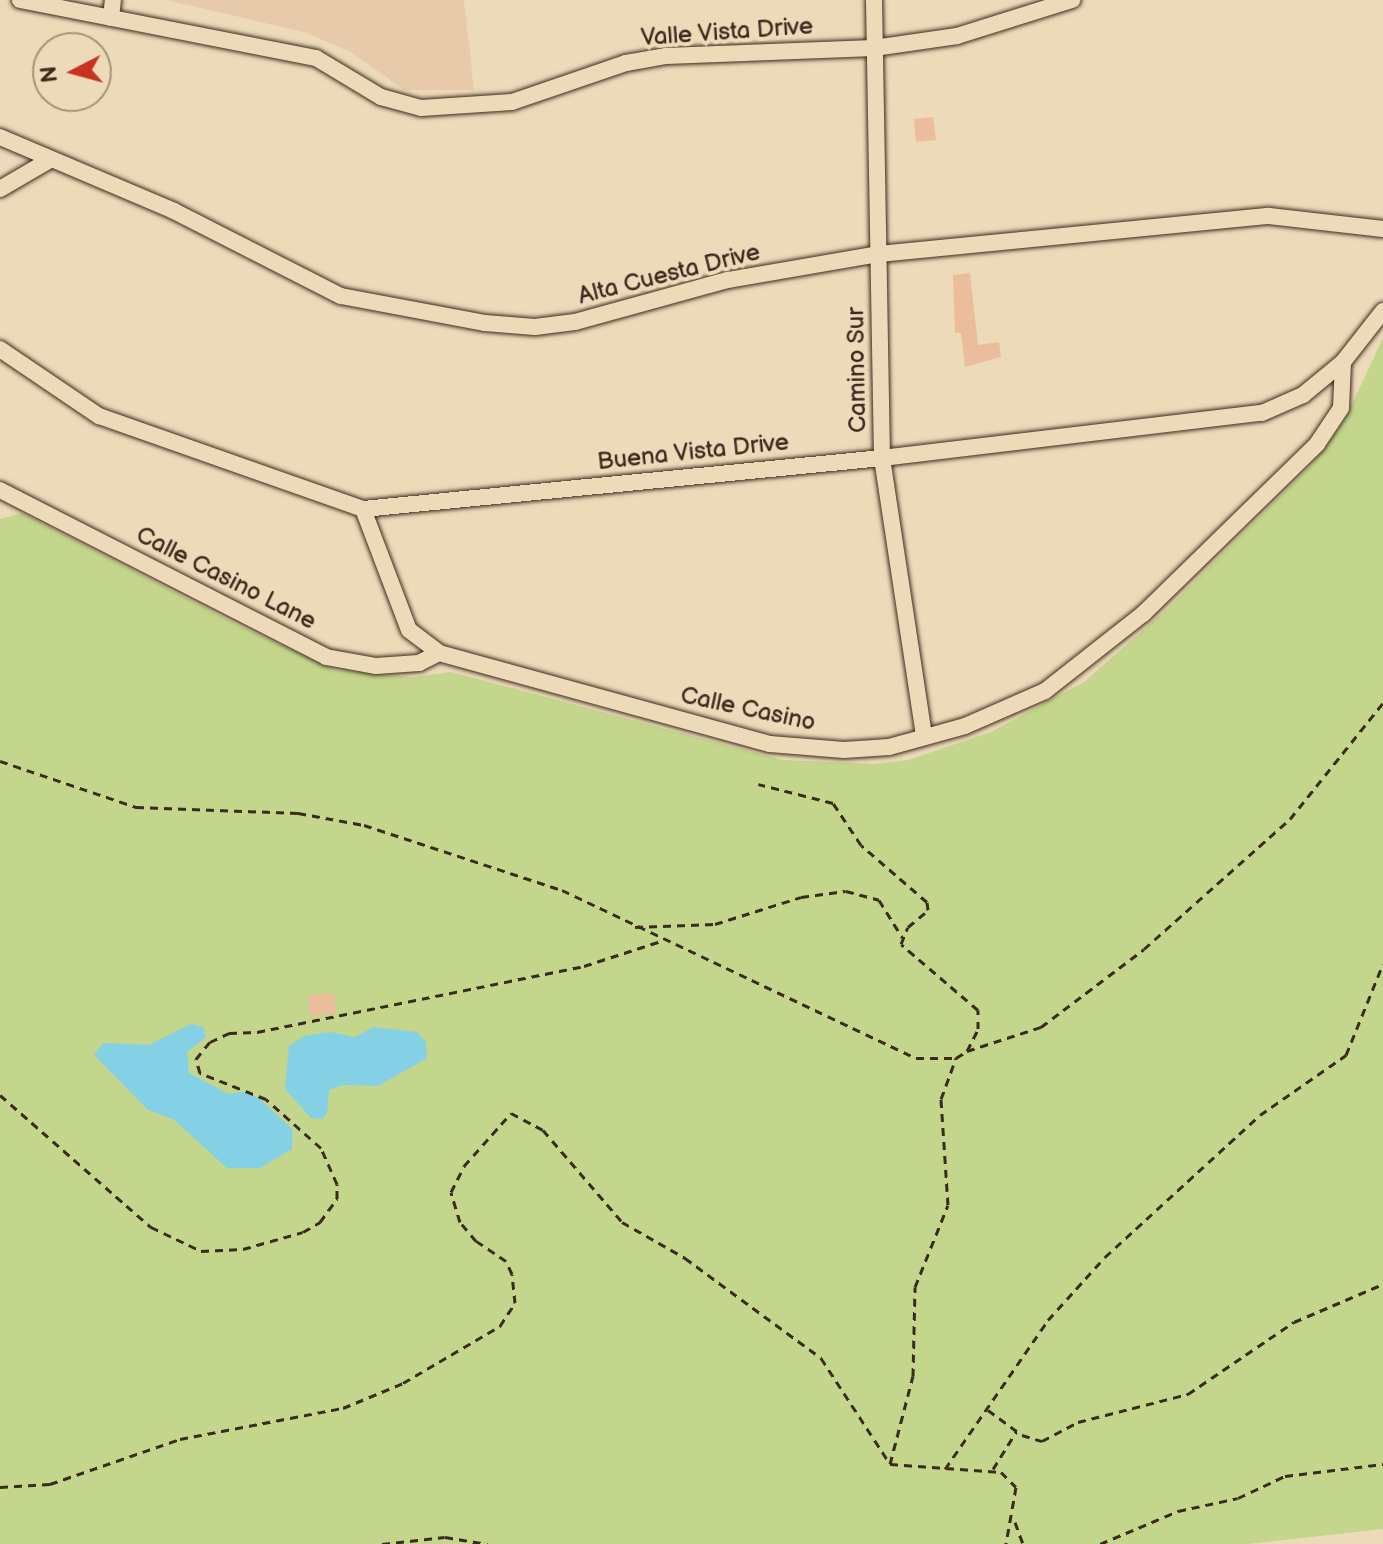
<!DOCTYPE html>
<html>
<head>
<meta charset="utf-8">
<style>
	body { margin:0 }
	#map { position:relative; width:1383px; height:1544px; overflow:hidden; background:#eddab8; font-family:"Balsamiq Sans",sans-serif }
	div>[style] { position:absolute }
	.built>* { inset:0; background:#e6caaa }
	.green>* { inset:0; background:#c3d68b }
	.water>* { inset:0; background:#84d0e4 }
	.building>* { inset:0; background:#ecbd9c }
	.path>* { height:3px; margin-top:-1.5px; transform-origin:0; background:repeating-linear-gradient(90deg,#3b2a1e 0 8px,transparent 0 14px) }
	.roads { filter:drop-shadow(0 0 2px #3b2a1e) drop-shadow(0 0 2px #3b2a1e) }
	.minor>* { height:16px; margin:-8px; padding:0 8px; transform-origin:8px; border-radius:8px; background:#eddab8 }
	span { translate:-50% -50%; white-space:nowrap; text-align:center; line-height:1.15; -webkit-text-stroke:8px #eddab8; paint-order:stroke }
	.street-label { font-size:24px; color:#3b2a1e }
	.north { position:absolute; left:32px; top:32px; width:80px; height:80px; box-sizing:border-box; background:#eddab8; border:2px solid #a6947a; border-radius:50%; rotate:264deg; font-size:22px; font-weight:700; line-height:32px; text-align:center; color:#3b2a1e }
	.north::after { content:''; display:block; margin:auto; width:28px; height:36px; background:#c8321e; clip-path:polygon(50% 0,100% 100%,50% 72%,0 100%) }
</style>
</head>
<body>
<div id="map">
	<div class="built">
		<div style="clip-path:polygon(166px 0,464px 0,474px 90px,404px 90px,351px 52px,304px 32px)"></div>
	</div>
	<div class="green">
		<div style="clip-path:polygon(1383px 338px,1383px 1529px,1247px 1544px,0 1544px,0 519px,22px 513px,242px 627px,335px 670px,412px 677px,451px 672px,783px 760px,875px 764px,908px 760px,991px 732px,1084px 682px,1168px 608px,1313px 463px,1345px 419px)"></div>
	</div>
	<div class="water">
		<div style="clip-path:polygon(191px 1024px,203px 1027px,206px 1037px,187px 1052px,189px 1073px,228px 1094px,244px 1092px,259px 1098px,293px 1130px,292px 1149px,260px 1168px,227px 1168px,173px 1119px,148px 1110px,94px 1055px,103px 1043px,149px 1045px)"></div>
		<div style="clip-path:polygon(374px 1027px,417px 1032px,426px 1042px,427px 1058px,378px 1086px,343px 1085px,329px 1090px,327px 1113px,323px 1119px,311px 1118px,285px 1089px,289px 1046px,304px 1036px,330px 1032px,355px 1037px)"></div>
	</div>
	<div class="building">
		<div style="clip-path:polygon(933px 117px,936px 140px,916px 142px,914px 119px)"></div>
		<div style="clip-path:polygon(970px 273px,978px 345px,999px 342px,1001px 357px,965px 367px,961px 333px,955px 333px,953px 275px)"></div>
		<div style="clip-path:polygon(334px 993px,336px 1013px,310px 1016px,308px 996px)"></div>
	</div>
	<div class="path">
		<div style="left:0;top:761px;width:144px;rotate:18.7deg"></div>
		<div style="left:136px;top:807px;width:162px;rotate:2.1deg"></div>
		<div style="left:298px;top:813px;width:67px;rotate:10.3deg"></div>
		<div style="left:364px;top:825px;width:208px;rotate:18.2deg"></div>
		<div style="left:562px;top:890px;width:392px;rotate:25.4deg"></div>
		<div style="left:916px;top:1058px;width:40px"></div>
		<div style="left:956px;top:1058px;width:13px;rotate:-32deg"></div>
		<div style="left:967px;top:1051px;width:25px;rotate:-63deg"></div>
		<div style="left:978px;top:1029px;width:19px;rotate:-90deg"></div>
		<div style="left:978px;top:1010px;width:101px;rotate:-139.4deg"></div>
		<div style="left:901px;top:944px;width:18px;rotate:-68deg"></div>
		<div style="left:908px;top:927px;width:26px;rotate:-40deg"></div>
		<div style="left:928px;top:910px;width:8px;rotate:-97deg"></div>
		<div style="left:927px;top:902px;width:87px;rotate:-139.2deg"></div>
		<div style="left:861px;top:845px;width:50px;rotate:-123.7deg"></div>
		<div style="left:833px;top:803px;width:77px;rotate:-165.8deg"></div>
		<div style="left:635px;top:927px;width:80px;rotate:-2.1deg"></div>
		<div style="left:715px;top:924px;width:90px;rotate:-17.4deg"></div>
		<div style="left:801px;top:897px;width:45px;rotate:-7.6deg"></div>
		<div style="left:846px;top:891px;width:34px;rotate:15deg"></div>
		<div style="left:879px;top:900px;width:44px;rotate:58.1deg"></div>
		<div style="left:967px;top:1051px;width:78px;rotate:-18deg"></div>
		<div style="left:1041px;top:1027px;width:129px;rotate:-37.1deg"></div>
		<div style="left:1144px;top:949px;width:195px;rotate:-41.7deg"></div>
		<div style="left:1290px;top:819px;width:149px;rotate:-51.3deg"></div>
		<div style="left:0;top:1095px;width:201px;rotate:41.2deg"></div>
		<div style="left:151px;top:1227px;width:55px;rotate:25.6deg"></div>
		<div style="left:201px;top:1251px;width:42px;rotate:-2.7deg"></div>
		<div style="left:243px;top:1249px;width:62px;rotate:-15.8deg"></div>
		<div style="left:303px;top:1232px;width:20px;rotate:-30deg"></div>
		<div style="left:320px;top:1222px;width:29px;rotate:-54deg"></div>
		<div style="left:337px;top:1199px;width:15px;rotate:-90deg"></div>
		<div style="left:337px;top:1184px;width:39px;rotate:-114deg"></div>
		<div style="left:321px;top:1148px;width:74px;rotate:-138.3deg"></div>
		<div style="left:266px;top:1099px;width:71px;rotate:-158.5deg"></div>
		<div style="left:200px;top:1073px;width:15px;rotate:-106deg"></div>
		<div style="left:196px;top:1059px;width:22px;rotate:-51deg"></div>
		<div style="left:210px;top:1042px;width:21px;rotate:-25deg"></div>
		<div style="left:229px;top:1033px;width:28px;rotate:-2deg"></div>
		<div style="left:257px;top:1032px;width:334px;rotate:-11.4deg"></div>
		<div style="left:584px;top:966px;width:81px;rotate:-18deg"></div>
		<div style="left:988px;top:1410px;width:42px;rotate:36.3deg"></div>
		<div style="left:1022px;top:1435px;width:21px;rotate:17deg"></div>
		<div style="left:1042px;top:1441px;width:41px;rotate:-27.8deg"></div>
		<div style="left:1078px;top:1422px;width:114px;rotate:-14.3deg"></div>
		<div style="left:1188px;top:1394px;width:128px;rotate:-34.2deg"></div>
		<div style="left:1294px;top:1322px;width:97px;rotate:-23.1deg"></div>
		<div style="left:890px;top:1464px;width:111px;rotate:4.1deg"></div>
		<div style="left:1001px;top:1472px;width:21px;rotate:45deg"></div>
		<div style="left:1016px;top:1487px;width:58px;rotate:100deg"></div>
		<div style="left:945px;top:1469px;width:181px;rotate:-55.3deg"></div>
		<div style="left:1048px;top:1320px;width:85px;rotate:-47.9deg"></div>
		<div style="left:1105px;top:1257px;width:210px;rotate:-42.5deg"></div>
		<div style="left:1260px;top:1115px;width:105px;rotate:-34.9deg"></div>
		<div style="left:1346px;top:1055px;width:98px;rotate:-67.9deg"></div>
		<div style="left:993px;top:1469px;width:44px;rotate:-58.1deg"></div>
		<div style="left:0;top:1487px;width:50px;rotate:-3.4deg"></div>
		<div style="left:50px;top:1484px;width:138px;rotate:-19.1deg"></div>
		<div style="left:180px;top:1439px;width:166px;rotate:-10.8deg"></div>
		<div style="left:343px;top:1408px;width:65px;rotate:-22.6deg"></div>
		<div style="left:403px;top:1383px;width:113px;rotate:-30.4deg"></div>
		<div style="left:500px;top:1326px;width:27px;rotate:-57deg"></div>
		<div style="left:515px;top:1303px;width:29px;rotate:-96deg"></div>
		<div style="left:512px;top:1274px;width:14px;rotate:-115deg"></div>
		<div style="left:506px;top:1261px;width:36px;rotate:-146deg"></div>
		<div style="left:476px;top:1241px;width:25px;rotate:-130deg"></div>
		<div style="left:460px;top:1222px;width:31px;rotate:-107deg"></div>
		<div style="left:451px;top:1192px;width:29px;rotate:-63deg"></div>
		<div style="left:464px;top:1166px;width:71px;rotate:-48.4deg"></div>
		<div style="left:511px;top:1113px;width:36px;rotate:28deg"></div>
		<div style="left:543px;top:1130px;width:121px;rotate:49.3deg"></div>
		<div style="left:622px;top:1222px;width:73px;rotate:29.7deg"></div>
		<div style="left:685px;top:1258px;width:169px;rotate:36.3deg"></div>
		<div style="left:821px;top:1358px;width:126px;rotate:56.9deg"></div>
		<div style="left:890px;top:1464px;width:91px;rotate:-75.4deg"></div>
		<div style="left:913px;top:1376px;width:89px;rotate:-88.7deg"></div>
		<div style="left:915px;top:1287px;width:88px;rotate:-68.1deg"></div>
		<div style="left:948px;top:1205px;width:106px;rotate:-93.8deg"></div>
		<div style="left:941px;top:1099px;width:44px;rotate:-69.9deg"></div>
		<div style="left:1015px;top:1522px;width:23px;rotate:70deg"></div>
		<div style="left:382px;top:1544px;width:63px;rotate:-6.3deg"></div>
		<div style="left:445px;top:1537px;width:43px;rotate:9.5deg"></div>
		<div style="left:1100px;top:1544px;width:85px;rotate:-22.9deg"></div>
		<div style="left:1178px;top:1511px;width:61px;rotate:-12.2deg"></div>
		<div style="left:1238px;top:1498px;width:52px;rotate:-25.1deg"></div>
		<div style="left:1285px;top:1476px;width:99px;rotate:-7deg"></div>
	</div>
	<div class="roads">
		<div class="minor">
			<div style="left:20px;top:0;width:302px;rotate:11.1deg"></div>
			<div style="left:316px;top:58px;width:76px;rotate:31deg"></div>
			<div style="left:381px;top:97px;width:41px;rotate:15.4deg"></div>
			<div style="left:421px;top:108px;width:91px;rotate:-3.8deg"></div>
			<div style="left:512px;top:102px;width:120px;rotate:-18.9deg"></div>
			<div style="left:626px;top:63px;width:41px;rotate:-9.9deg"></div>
			<div style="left:666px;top:56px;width:208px;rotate:-2.2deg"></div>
			<div style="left:874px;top:48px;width:84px;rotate:-8.2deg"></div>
			<div style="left:957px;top:36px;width:121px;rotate:-17.4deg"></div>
			<div style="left:874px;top:0;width:458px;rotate:89deg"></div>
			<div style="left:882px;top:458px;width:281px;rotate:81.4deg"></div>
			<div style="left:111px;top:18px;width:18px;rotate:-84deg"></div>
			<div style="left:0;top:137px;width:189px;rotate:23deg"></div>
			<div style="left:174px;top:211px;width:187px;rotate:27deg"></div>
			<div style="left:341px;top:296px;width:147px;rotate:10.6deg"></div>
			<div style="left:485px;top:323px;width:50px;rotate:4.6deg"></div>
			<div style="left:535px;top:327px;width:40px;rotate:-7.1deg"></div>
			<div style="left:575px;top:322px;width:159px;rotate:-15.4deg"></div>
			<div style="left:728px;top:280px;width:153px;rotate:-9.8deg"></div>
			<div style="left:879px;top:254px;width:392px;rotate:-5.6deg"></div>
			<div style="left:1269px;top:216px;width:115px;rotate:6.5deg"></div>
			<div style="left:0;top:189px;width:56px;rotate:-30.3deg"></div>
			<div style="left:0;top:349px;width:120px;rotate:34.1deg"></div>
			<div style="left:99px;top:416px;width:280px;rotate:19.4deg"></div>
			<div style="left:363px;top:509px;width:521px;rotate:-5.61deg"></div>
			<div style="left:882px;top:458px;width:383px;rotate:-6.8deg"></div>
			<div style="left:1262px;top:413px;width:45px;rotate:-23.7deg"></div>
			<div style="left:1303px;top:395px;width:52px;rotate:-39.5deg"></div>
			<div style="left:1343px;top:362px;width:65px;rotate:-51.9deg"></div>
			<div style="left:0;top:490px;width:366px;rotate:27.1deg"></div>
			<div style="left:326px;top:657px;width:51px;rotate:10.2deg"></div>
			<div style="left:376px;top:666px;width:43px;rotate:-4deg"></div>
			<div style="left:419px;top:663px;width:22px;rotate:-27deg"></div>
			<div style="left:363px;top:509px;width:129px;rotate:69.2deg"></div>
			<div style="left:409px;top:630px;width:38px;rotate:37deg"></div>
			<div style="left:439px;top:653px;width:343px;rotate:15.4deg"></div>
			<div style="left:770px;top:744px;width:74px;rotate:4.6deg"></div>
			<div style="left:844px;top:750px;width:45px;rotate:-3.8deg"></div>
			<div style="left:889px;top:747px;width:79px;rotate:-15.4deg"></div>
			<div style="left:965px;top:726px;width:87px;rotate:-23.6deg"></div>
			<div style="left:1045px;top:691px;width:125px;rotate:-38.2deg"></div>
			<div style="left:1143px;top:614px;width:243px;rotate:-44.3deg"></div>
			<div style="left:1317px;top:444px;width:43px;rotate:-56.3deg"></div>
			<div style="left:1341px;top:408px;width:46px;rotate:-87.5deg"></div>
		</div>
	</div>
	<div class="street-label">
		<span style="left:727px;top:32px;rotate:-4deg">Valle Vista Drive</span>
		<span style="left:669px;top:274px;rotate:-14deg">Alta Cuesta Drive</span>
		<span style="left:857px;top:370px;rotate:-91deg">Camino Sur</span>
		<span style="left:693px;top:452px;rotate:-6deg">Buena Vista Drive</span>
		<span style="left:226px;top:578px;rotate:27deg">Calle Casino Lane</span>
		<span style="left:748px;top:709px;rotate:12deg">Calle Casino</span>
	</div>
	<div class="north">N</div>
</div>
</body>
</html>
